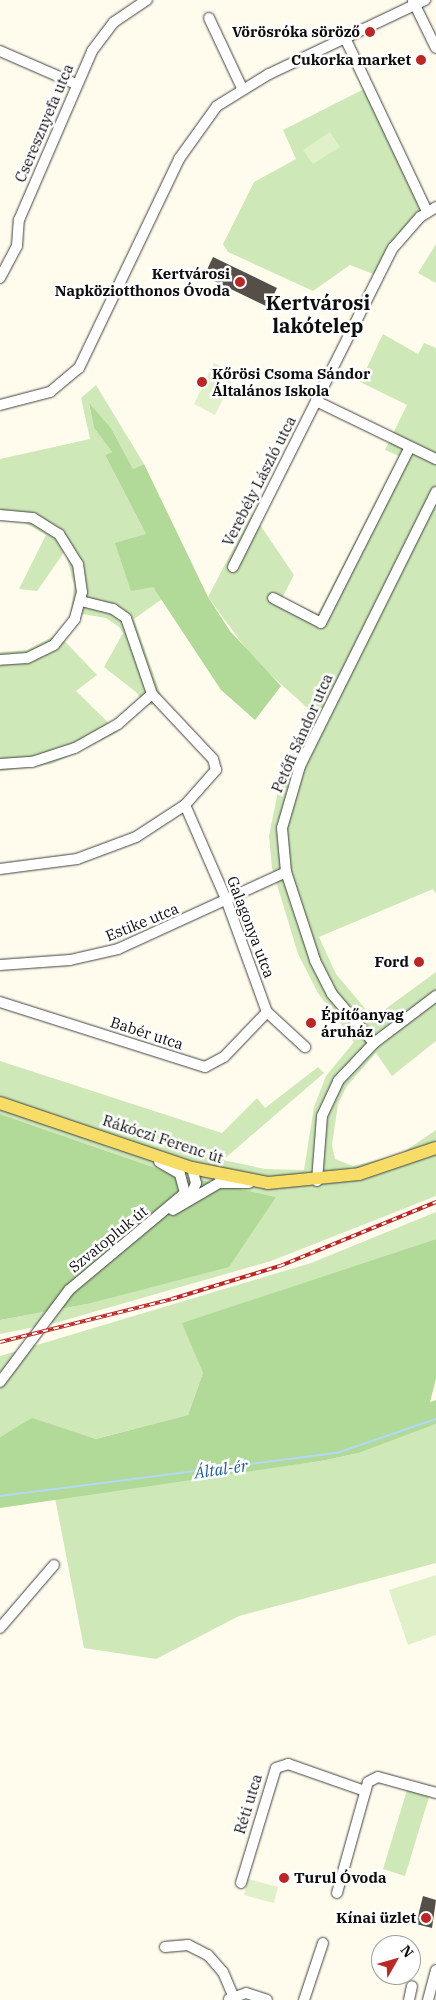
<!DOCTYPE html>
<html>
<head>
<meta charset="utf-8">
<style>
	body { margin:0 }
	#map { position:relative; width:436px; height:2000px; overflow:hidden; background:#fffced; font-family:"IBM Plex Serif",serif }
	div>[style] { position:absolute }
	.green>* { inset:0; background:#cee9b7 }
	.forest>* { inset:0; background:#b1d997 }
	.pitch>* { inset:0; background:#e0f0c9 }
	.stream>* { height:2px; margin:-1px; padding:0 1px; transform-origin:1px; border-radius:1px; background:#b2d9f6 }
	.building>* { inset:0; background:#564f49 }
	.roads { filter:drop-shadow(0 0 1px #404040) drop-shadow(0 0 1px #404040) }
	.minor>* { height:10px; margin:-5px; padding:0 5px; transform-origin:5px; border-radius:5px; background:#fff }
	.major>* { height:12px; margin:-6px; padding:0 6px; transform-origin:6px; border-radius:6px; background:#f7dc65 }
	.rail>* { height:4px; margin-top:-2px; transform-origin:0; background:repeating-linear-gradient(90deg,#fff 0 5.5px,#bc2726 0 11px); box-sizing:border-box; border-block:1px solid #bc2726 }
	.dots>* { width:14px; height:14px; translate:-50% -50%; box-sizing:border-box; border:2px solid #fff; border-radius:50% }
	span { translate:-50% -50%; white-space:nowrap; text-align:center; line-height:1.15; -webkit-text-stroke:5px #fff; paint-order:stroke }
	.poi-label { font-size:15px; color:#0d0d0d; font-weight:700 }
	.right { translate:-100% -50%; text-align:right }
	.left { translate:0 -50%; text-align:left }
	.street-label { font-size:15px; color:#0d0d0d }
	.water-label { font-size:16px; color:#175c9e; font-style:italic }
	.district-label { font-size:20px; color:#0d0d0d; font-weight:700 }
	.north { position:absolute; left:371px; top:1935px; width:50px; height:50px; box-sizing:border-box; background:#fff; border:1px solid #9e9e9e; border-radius:50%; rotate:52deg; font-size:14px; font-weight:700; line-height:20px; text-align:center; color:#0d0d0d }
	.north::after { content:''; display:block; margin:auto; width:18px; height:22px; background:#bc2726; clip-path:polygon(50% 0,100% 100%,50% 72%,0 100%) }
</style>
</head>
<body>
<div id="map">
	<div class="green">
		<div style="clip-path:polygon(370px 86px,431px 213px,410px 228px,381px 277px,350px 265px,313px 291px,228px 252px,223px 244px,254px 182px,296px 159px,283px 130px)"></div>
		<div style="clip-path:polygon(436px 244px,436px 283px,418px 273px)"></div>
		<div style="clip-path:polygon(383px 334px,418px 354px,424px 343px,436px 348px,436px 894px,433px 889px,319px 937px,336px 974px,373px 1018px,436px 972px,436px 1041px,392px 1076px,376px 1053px,347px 1086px,338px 1104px,332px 1145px,335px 1159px,353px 1166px,399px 1155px,436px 1130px,436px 1196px,271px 1261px,55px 1323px,0 1334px,0 1320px,87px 1304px,276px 1197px,170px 1173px,0 1114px,0 1061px,222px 1133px,257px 1098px,265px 1108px,318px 1067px,324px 1073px,223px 1160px,265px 1169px,304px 1170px,314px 1107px,326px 1076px,354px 1042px,318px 993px,298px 954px,272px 868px,269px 836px,279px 786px,312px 712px,255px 661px,208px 597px,252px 513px,294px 575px,282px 598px,318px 614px,399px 456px,385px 450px,407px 405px,360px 382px)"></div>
		<div style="clip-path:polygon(96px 385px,144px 464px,133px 469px,111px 428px,89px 404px,94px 428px,112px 452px,105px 455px,146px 534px,131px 590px,152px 586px,162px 599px,134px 619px,162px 698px,152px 705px,145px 705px,136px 692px,104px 667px,123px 633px,119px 627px,106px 618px,71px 612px,74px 585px,65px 551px,37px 591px,19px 589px,46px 535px,22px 521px,0 520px,0 459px,90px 439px,81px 398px)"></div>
		<div style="clip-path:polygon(58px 634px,97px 675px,76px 691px,118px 732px,52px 764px,0 771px,0 652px,27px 650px)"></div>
		<div style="clip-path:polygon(436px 1212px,436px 1239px,183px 1323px,203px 1373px,188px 1415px,96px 1439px,32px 1419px,0 1437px,0 1356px,311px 1263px)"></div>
		<div style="clip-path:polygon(436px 1424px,436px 1563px,239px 1616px,156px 1659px,84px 1648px,55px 1498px,321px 1461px,359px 1453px)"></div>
		<div style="clip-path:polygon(407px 1790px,429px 1797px,405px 1876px,383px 1869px)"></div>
	</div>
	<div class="forest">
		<div style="clip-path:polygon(89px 403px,111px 428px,133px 469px,144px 464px,208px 597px,230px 631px,281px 686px,255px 720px,221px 690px,153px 587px,131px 591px,115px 543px,146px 534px,105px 455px,112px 452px,94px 428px)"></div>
		<div style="clip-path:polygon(0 1114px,170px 1173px,276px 1197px,229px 1267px,87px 1304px,0 1320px)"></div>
		<div style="clip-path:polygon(436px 1239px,436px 1379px,430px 1402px,436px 1400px,436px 1424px,359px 1453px,321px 1461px,0 1508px,0 1437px,32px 1418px,96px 1439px,188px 1415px,203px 1373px,182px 1323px)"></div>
	</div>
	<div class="pitch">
		<div style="clip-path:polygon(330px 132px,340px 147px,313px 164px,303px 150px)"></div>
		<div style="clip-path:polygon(214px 363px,236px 373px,215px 415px,194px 404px)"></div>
		<div style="clip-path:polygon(436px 1575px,436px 1635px,408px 1645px,389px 1590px)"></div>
		<div style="clip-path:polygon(248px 1879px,278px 1887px,274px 1903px,244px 1895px)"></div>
	</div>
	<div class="stream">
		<div style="left:0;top:1496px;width:340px;rotate:-7.3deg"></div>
		<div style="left:337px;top:1453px;width:105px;rotate:-19deg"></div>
	</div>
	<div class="building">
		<div style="clip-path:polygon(213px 257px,277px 288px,268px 307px,204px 276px)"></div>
		<div style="clip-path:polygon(423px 1896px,436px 1900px,432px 1928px,416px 1924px)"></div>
	</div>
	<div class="roads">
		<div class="minor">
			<div style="left:413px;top:1px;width:52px;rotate:63.9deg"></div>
			<div style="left:209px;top:18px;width:77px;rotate:64.8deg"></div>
			<div style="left:346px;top:40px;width:189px;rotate:64.7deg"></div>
			<div style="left:0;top:51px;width:83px;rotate:23.5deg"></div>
			<div style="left:0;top:278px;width:36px;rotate:-62deg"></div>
			<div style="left:17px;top:246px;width:26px;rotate:-86deg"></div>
			<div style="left:19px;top:220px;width:184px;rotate:-66.6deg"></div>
			<div style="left:92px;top:51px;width:36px;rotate:-53deg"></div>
			<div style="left:114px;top:22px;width:40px;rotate:-34deg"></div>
			<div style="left:316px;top:401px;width:133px;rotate:25.8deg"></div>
			<div style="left:0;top:405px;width:52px;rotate:-14.6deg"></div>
			<div style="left:50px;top:392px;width:38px;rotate:-40deg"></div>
			<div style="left:79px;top:368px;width:232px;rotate:-64.4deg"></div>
			<div style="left:179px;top:159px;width:65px;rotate:-54.4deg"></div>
			<div style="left:217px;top:106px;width:61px;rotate:-31.6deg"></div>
			<div style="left:269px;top:74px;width:173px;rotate:-25.4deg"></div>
			<div style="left:0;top:515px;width:33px;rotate:5deg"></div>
			<div style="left:33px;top:518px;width:31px;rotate:32deg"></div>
			<div style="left:59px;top:534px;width:36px;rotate:58deg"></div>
			<div style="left:78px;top:564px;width:28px;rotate:82deg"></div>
			<div style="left:82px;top:592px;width:28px;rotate:105deg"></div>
			<div style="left:75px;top:619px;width:33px;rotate:129deg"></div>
			<div style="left:54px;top:645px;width:30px;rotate:154deg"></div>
			<div style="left:27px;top:658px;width:27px;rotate:176deg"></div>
			<div style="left:233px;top:567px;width:357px;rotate:-63.4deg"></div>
			<div style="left:393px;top:248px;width:41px;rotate:-48.9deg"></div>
			<div style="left:420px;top:217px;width:19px;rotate:-32deg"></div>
			<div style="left:273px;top:598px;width:54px;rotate:27.5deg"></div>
			<div style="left:321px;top:623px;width:197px;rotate:-63.2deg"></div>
			<div style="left:0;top:764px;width:32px;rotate:-4deg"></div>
			<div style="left:32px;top:762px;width:45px;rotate:-18deg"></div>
			<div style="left:75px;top:748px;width:49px;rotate:-29.2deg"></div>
			<div style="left:118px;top:724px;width:45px;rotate:-41.4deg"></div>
			<div style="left:185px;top:805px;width:103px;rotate:66.4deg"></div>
			<div style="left:226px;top:899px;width:120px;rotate:70.1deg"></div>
			<div style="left:267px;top:1012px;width:52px;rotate:42.6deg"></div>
			<div style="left:0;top:869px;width:78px;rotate:-7.4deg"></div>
			<div style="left:77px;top:859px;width:63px;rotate:-20.4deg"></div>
			<div style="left:136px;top:837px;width:59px;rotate:-33.1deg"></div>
			<div style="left:185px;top:805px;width:47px;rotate:-48.5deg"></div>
			<div style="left:216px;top:770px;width:11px;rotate:-105deg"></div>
			<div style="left:213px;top:759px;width:89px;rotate:-133.2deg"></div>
			<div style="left:152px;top:694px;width:80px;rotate:-108.9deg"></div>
			<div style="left:126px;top:618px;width:16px;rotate:-145deg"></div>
			<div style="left:113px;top:609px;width:33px;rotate:-166deg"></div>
			<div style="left:0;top:965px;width:70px;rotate:-4.1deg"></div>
			<div style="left:70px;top:960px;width:49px;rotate:-12.9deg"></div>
			<div style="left:118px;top:949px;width:185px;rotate:-24.6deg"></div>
			<div style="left:0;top:1002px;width:215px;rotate:17.6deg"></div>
			<div style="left:205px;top:1067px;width:21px;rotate:-28deg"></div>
			<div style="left:224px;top:1057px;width:62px;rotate:-46.3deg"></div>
			<div style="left:374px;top:1043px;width:65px;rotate:-130.6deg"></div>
			<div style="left:332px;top:994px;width:38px;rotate:-117deg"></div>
			<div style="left:315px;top:960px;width:93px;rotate:-108.2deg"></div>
			<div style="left:286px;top:872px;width:44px;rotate:-95.2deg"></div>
			<div style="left:282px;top:828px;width:65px;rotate:-73.8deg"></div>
			<div style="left:300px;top:766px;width:306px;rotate:-63.6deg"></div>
			<div style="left:317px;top:1181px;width:65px;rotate:-85.6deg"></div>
			<div style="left:322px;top:1116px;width:38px;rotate:-65deg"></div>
			<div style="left:338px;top:1081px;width:52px;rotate:-46.5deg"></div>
			<div style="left:374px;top:1043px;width:78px;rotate:-37.2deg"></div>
			<div style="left:189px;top:1199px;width:17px;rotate:-66deg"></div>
			<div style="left:196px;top:1183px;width:16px;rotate:-105deg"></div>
			<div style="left:173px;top:1210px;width:53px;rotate:-30.4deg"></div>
			<div style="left:219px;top:1183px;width:30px"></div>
			<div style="left:0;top:1382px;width:115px;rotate:-53.1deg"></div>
			<div style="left:69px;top:1290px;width:151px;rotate:-39.9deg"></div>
			<div style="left:185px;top:1193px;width:20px;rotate:-105deg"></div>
			<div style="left:180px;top:1174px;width:24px;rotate:-150deg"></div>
			<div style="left:0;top:1628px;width:83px;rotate:-49.4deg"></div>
			<div style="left:241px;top:1883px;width:120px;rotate:-73.1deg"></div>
			<div style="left:276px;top:1768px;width:13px;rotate:-18deg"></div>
			<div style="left:288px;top:1764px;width:82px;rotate:19.3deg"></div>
			<div style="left:337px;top:1893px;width:115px;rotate:-74.4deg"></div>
			<div style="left:368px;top:1782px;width:11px;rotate:-27deg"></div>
			<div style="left:378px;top:1777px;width:60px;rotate:15.4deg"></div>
			<div style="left:165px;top:1947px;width:23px;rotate:-5deg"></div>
			<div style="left:188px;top:1945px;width:22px;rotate:27deg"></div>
			<div style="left:208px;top:1955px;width:23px;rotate:49deg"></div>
			<div style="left:223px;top:1972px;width:30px;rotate:67deg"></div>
			<div style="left:229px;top:1999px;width:18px;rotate:-19deg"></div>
			<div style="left:246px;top:1993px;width:22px;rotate:18deg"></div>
			<div style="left:304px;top:2000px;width:60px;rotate:-71.6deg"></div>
			<div style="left:409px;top:2000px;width:14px;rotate:-78deg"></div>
			<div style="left:428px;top:2000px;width:31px;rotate:-75deg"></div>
		</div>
		<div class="major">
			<div style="left:0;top:1103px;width:203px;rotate:18.7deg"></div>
			<div style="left:192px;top:1168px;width:77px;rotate:11.2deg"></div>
			<div style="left:268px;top:1183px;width:91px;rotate:-5.6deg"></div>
			<div style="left:359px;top:1174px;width:81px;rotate:-18.7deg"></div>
		</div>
	</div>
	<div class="rail">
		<div style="left:0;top:1342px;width:177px;rotate:-14deg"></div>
		<div style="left:172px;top:1299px;width:113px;rotate:-17deg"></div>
		<div style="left:280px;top:1266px;width:169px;rotate:-22.3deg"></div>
	</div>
	<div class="dots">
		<div style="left:370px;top:32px;background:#bc2726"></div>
		<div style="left:421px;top:60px;background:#bc2726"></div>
		<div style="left:240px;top:282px;background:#bc2726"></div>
		<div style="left:202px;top:382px;background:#bc2726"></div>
		<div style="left:419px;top:962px;background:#bc2726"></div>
		<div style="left:311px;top:1023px;background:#bc2726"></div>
		<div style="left:284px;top:1878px;background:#bc2726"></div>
		<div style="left:426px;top:1918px;background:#bc2726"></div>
	</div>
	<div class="poi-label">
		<span class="right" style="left:360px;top:32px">Vörösróka söröző</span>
		<span class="right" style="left:411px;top:60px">Cukorka market</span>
		<span class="right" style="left:230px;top:282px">Kertvárosi<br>Napköziotthonos Óvoda</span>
		<span class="left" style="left:212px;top:382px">Kőrösi Csoma Sándor<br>Általános Iskola</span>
		<span class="right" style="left:409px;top:962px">Ford</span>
		<span class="left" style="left:321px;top:1023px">Építőanyag<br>áruház</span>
		<span class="left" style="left:294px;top:1878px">Turul Óvoda</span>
		<span class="right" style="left:416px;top:1918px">Kínai üzlet</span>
	</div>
	<div class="street-label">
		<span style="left:44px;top:123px;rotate:-67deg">Cseresznyefa utca</span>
		<span style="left:259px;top:481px;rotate:-63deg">Verebély László utca</span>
		<span style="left:302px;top:733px;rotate:-66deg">Petőfi Sándor utca</span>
		<span style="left:142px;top:922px;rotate:-22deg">Estike utca</span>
		<span style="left:251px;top:927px;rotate:69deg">Galagonya utca</span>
		<span style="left:147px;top:1033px;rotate:18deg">Babér utca</span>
		<span style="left:163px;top:1139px;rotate:18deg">Rákóczi Ferenc út</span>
		<span style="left:108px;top:1239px;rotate:-39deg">Szvatopluk út</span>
		<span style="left:248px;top:1804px;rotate:-73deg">Réti utca</span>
	</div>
	<div class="water-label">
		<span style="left:221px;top:1469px;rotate:-8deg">Által-ér</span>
	</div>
	<div class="district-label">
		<span style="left:318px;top:314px">Kertvárosi<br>lakótelep</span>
	</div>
	<div class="north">N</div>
</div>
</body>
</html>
